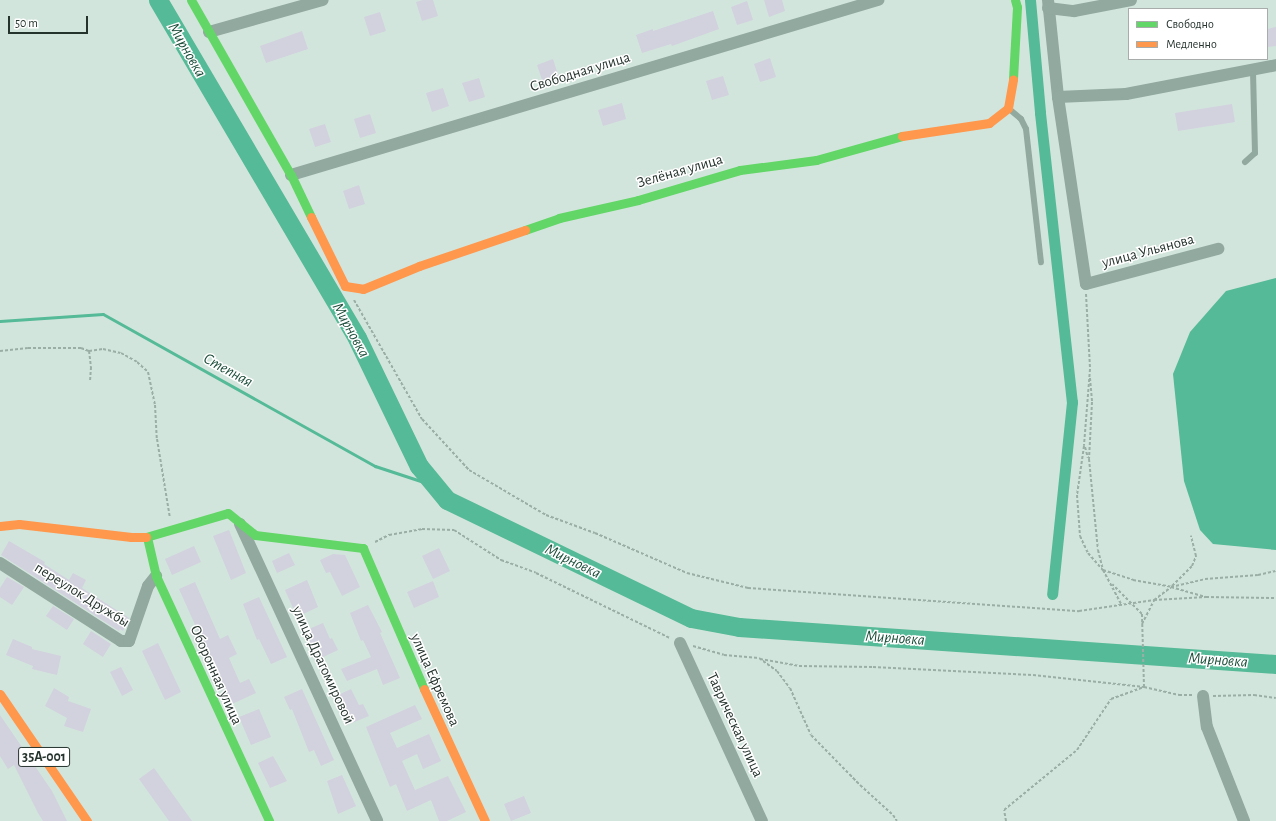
<!DOCTYPE html>
<html>
<head>
<meta charset="utf-8">
<style>
	body { margin:0 }
	#map { position:relative; width:1276px; height:821px; overflow:hidden; background:#d2e5dc; font-family:"Alegreya Sans",sans-serif }
	div>[style] { position:absolute }
	.water>* { inset:0; background:#55ba97 }
	.stream>* { height:3px; margin:-1.5px; padding:0 1.5px; transform-origin:1.5px; border-radius:1.5px; background:#55ba97 }
	.canal>* { height:11px; margin:-5.5px; padding:0 5.5px; transform-origin:5.5px; border-radius:5.5px; background:#55ba97 }
	.river>* { height:19px; margin:-9.5px; padding:0 9.5px; transform-origin:9.5px; border-radius:9.5px; background:#55ba97 }
	.building>* { inset:0; background:#d2d1de }
	.path>* { height:2px; margin-top:-1px; transform-origin:0; background:repeating-linear-gradient(90deg,#9baea5 0 3px,transparent 0 5px) }
	.lane>* { height:6px; margin:-3px; padding:0 3px; transform-origin:3px; border-radius:3px; background:#91a99f }
	.street>* { height:12px; margin:-6px; padding:0 6px; transform-origin:6px; border-radius:6px; background:#91a99f }
	.fast>* { height:9px; margin:-4.5px; padding:0 4.5px; transform-origin:4.5px; border-radius:4.5px; background:#63d668 }
	.slow>* { height:9px; margin:-4.5px; padding:0 4.5px; transform-origin:4.5px; border-radius:4.5px; background:#ff974d }
	span { translate:-50% -50%; white-space:nowrap; text-align:center; line-height:1.15; -webkit-text-stroke:3px #fff; paint-order:stroke }
	.shield-label span { padding:1px 3px; background:#fff; border:1px solid; border-radius:3px; -webkit-text-stroke-width:0 }
	.shield-label { font-size:14px; color:#25332d; font-weight:700 }
	.street-label { font-size:15px; color:#25332d }
	.water-label { font-size:16px; color:#1b4d3a; font-style:italic }
	.legend { position:absolute; left:1128px; top:8px; width:140px; height:52px; box-sizing:border-box; background:#fff; border:1px solid #a8adab; margin:0; padding:5px 7px; list-style:none; font-size:12px; color:#25332d }
	.legend li { display:flex; align-items:center; gap:8px; height:20px }
	.legend b { width:20px; border:1px solid #a8adab }
	.scale { position:absolute; left:8px; top:16px; width:80px; height:18px; box-sizing:border-box; border:2px solid #25332d; border-top:0; padding-left:5px; font-size:12px; line-height:14px; white-space:nowrap; color:#25332d; -webkit-text-stroke:3px #fff; paint-order:stroke }
</style>
</head>
<body>
<div id="map">
	<div class="water">
		<div style="clip-path:polygon(1276px 278px,1276px 550px,1213px 544px,1200px 530px,1184px 481px,1173px 374px,1190px 332px,1226px 291px)"></div>
	</div>
	<div class="stream">
		<div style="left:0;top:321px;width:103px;rotate:-3.9deg"></div>
		<div style="left:103px;top:314px;width:312px;rotate:29.2deg"></div>
		<div style="left:375px;top:466px;width:64px;rotate:18.2deg"></div>
	</div>
	<div class="canal">
		<div style="left:1030px;top:0;width:113px;rotate:84.9deg"></div>
		<div style="left:1040px;top:113px;width:291px;rotate:83.7deg"></div>
		<div style="left:1072px;top:402px;width:193px;rotate:95.9deg"></div>
	</div>
	<div class="river">
		<div style="left:158px;top:0;width:392px;rotate:59.5deg"></div>
		<div style="left:357px;top:338px;width:142px;rotate:64.2deg"></div>
		<div style="left:419px;top:466px;width:44px;rotate:50.5deg"></div>
		<div style="left:447px;top:500px;width:271px;rotate:25.8deg"></div>
		<div style="left:691px;top:618px;width:49px;rotate:10.6deg"></div>
		<div style="left:739px;top:627px;width:538px;rotate:3.94deg"></div>
	</div>
	<div class="building">
		<div style="clip-path:polygon(423px 0,433px 0,438px 16px,422px 21px,416px 2px)"></div>
		<div style="clip-path:polygon(764px 0,782px 0,785px 11px,769px 17px)"></div>
		<div style="clip-path:polygon(747px 1px,753px 20px,737px 25px,731px 7px)"></div>
		<div style="clip-path:polygon(713px 11px,719px 29px,672px 46px,671px 44px,642px 53px,636px 35px,653px 29px,653px 31px)"></div>
		<div style="clip-path:polygon(380px 12px,386px 31px,370px 36px,364px 17px)"></div>
		<div style="clip-path:polygon(1276px 27px,1276px 46px,1267px 47px,1267px 29px)"></div>
		<div style="clip-path:polygon(302px 31px,308px 49px,266px 63px,260px 46px)"></div>
		<div style="clip-path:polygon(770px 58px,776px 77px,760px 82px,754px 64px)"></div>
		<div style="clip-path:polygon(553px 59px,559px 78px,543px 83px,537px 65px)"></div>
		<div style="clip-path:polygon(723px 76px,729px 95px,712px 100px,706px 81px)"></div>
		<div style="clip-path:polygon(479px 78px,485px 97px,469px 102px,462px 83px)"></div>
		<div style="clip-path:polygon(443px 88px,449px 106px,432px 112px,426px 93px)"></div>
		<div style="clip-path:polygon(622px 103px,626px 119px,603px 126px,598px 110px)"></div>
		<div style="clip-path:polygon(1232px 104px,1235px 122px,1178px 131px,1175px 113px)"></div>
		<div style="clip-path:polygon(370px 114px,376px 133px,360px 138px,354px 119px)"></div>
		<div style="clip-path:polygon(325px 124px,331px 142px,315px 147px,309px 129px)"></div>
		<div style="clip-path:polygon(359px 185px,365px 204px,349px 209px,343px 191px)"></div>
		<div style="clip-path:polygon(229px 530px,246px 573px,231px 580px,213px 536px)"></div>
		<div style="clip-path:polygon(9px 541px,45px 562px,44px 564px,69px 580px,73px 573px,86px 580px,82px 588px,129px 618px,123px 631px,120px 629px,119px 631px,1px 555px)"></div>
		<div style="clip-path:polygon(194px 546px,201px 562px,172px 575px,165px 559px)"></div>
		<div style="clip-path:polygon(439px 548px,450px 571px,433px 579px,422px 556px)"></div>
		<div style="clip-path:polygon(289px 553px,295px 565px,277px 573px,272px 561px)"></div>
		<div style="clip-path:polygon(333px 554px,345px 555px,360px 587px,342px 596px,330px 572px,326px 573px,320px 560px)"></div>
		<div style="clip-path:polygon(7px 577px,24px 587px,12px 605px,0 597px,0 588px)"></div>
		<div style="clip-path:polygon(307px 580px,318px 607px,297px 617px,285px 590px)"></div>
		<div style="clip-path:polygon(433px 581px,439px 597px,414px 608px,407px 592px)"></div>
		<div style="clip-path:polygon(195px 582px,220px 639px,228px 635px,237px 654px,229px 658px,240px 683px,249px 679px,256px 693px,232px 704px,215px 664px,213px 665px,179px 589px)"></div>
		<div style="clip-path:polygon(259px 597px,287px 657px,271px 664px,259px 639px,257px 640px,243px 604px)"></div>
		<div style="clip-path:polygon(368px 605px,382px 632px,380px 633px,400px 678px,383px 685px,377px 669px,347px 681px,341px 669px,371px 657px,363px 640px,361px 641px,350px 613px)"></div>
		<div style="clip-path:polygon(53px 606px,74px 619px,67px 630px,46px 616px)"></div>
		<div style="clip-path:polygon(323px 623px,330px 639px,332px 638px,338px 650px,317px 660px,304px 631px)"></div>
		<div style="clip-path:polygon(91px 631px,111px 644px,103px 657px,83px 644px)"></div>
		<div style="clip-path:polygon(13px 639px,32px 647px,32px 649px,61px 656px,57px 675px,32px 669px,33px 666px,6px 655px)"></div>
		<div style="clip-path:polygon(158px 643px,181px 692px,165px 700px,142px 651px)"></div>
		<div style="clip-path:polygon(121px 667px,133px 690px,122px 696px,110px 672px)"></div>
		<div style="clip-path:polygon(54px 688px,69px 697px,68px 701px,91px 709px,83px 732px,64px 726px,67px 718px,45px 706px)"></div>
		<div style="clip-path:polygon(302px 689px,334px 760px,321px 766px,314px 750px,309px 752px,292px 709px,290px 710px,284px 697px)"></div>
		<div style="clip-path:polygon(351px 689px,359px 705px,363px 704px,369px 716px,347px 725px,334px 697px)"></div>
		<div style="clip-path:polygon(415px 705px,422px 719px,390px 733px,397px 748px,429px 734px,441px 761px,423px 769px,417px 754px,402px 761px,415px 790px,448px 776px,466px 812px,447px 821px,439px 821px,431px 800px,407px 811px,396px 784px,390px 787px,366px 727px)"></div>
		<div style="clip-path:polygon(259px 709px,271px 737px,251px 745px,239px 717px)"></div>
		<div style="clip-path:polygon(0 715px,52px 791px,67px 821px,43px 821px,38px 813px,14px 765px,8px 769px,0 756px)"></div>
		<div style="clip-path:polygon(273px 756px,287px 781px,270px 788px,258px 763px)"></div>
		<div style="clip-path:polygon(154px 768px,192px 821px,169px 821px,139px 779px)"></div>
		<div style="clip-path:polygon(342px 775px,356px 806px,338px 814px,327px 781px)"></div>
		<div style="clip-path:polygon(524px 796px,531px 813px,511px 821px,504px 804px)"></div>
	</div>
	<div class="path">
		<div style="left:1086px;top:294px;width:75px;rotate:86.9deg"></div>
		<div style="left:1090px;top:369px;width:77px;rotate:94.5deg"></div>
		<div style="left:1084px;top:446px;width:49px;rotate:98.1deg"></div>
		<div style="left:1077px;top:495px;width:41px;rotate:85.8deg"></div>
		<div style="left:1080px;top:536px;width:19px;rotate:65deg"></div>
		<div style="left:1088px;top:553px;width:23px;rotate:49deg"></div>
		<div style="left:1103px;top:570px;width:32px;rotate:18deg"></div>
		<div style="left:1133px;top:580px;width:39px;rotate:10deg"></div>
		<div style="left:1171px;top:587px;width:36px;rotate:16deg"></div>
		<div style="left:1206px;top:597px;width:70px;rotate:0.8deg"></div>
		<div style="left:354px;top:300px;width:137px;rotate:60.3deg"></div>
		<div style="left:422px;top:419px;width:69px;rotate:47.3deg"></div>
		<div style="left:469px;top:470px;width:89px;rotate:30.3deg"></div>
		<div style="left:546px;top:515px;width:52px;rotate:20.2deg"></div>
		<div style="left:595px;top:533px;width:100px;rotate:23.5deg"></div>
		<div style="left:687px;top:573px;width:63px;rotate:13.8deg"></div>
		<div style="left:748px;top:588px;width:332px;rotate:4deg"></div>
		<div style="left:1079px;top:611px;width:76px;rotate:-8.3deg"></div>
		<div style="left:1154px;top:600px;width:52px;rotate:-3.3deg"></div>
		<div style="left:0;top:351px;width:28px;rotate:-6deg"></div>
		<div style="left:28px;top:348px;width:53px"></div>
		<div style="left:81px;top:348px;width:9px;rotate:21deg"></div>
		<div style="left:89px;top:351px;width:14px;rotate:-8deg"></div>
		<div style="left:103px;top:349px;width:18px;rotate:13deg"></div>
		<div style="left:121px;top:353px;width:18px;rotate:29deg"></div>
		<div style="left:137px;top:362px;width:15px;rotate:42deg"></div>
		<div style="left:148px;top:372px;width:34px;rotate:78deg"></div>
		<div style="left:155px;top:405px;width:34px;rotate:87deg"></div>
		<div style="left:157px;top:439px;width:80px;rotate:80.7deg"></div>
		<div style="left:89px;top:351px;width:16px;rotate:83deg"></div>
		<div style="left:91px;top:367px;width:14px;rotate:94deg"></div>
		<div style="left:1090px;top:378px;width:24px;rotate:85deg"></div>
		<div style="left:1092px;top:402px;width:57px;rotate:93deg"></div>
		<div style="left:1089px;top:459px;width:91px;rotate:84.4deg"></div>
		<div style="left:1098px;top:550px;width:21px;rotate:76deg"></div>
		<div style="left:1103px;top:570px;width:40px;rotate:62deg"></div>
		<div style="left:1085px;top:447px;width:11px;rotate:75deg"></div>
		<div style="left:375px;top:542px;width:16px;rotate:-27deg"></div>
		<div style="left:389px;top:535px;width:34px;rotate:-10deg"></div>
		<div style="left:422px;top:529px;width:32px;rotate:2deg"></div>
		<div style="left:454px;top:530px;width:56px;rotate:32.6deg"></div>
		<div style="left:501px;top:560px;width:37px;rotate:20deg"></div>
		<div style="left:536px;top:573px;width:149px;rotate:25.9deg"></div>
		<div style="left:1172px;top:586px;width:28px;rotate:-45deg"></div>
		<div style="left:1192px;top:566px;width:11px;rotate:-68deg"></div>
		<div style="left:1196px;top:556px;width:21px;rotate:-104deg"></div>
		<div style="left:1142px;top:624px;width:27px;rotate:-63deg"></div>
		<div style="left:1154px;top:600px;width:21px;rotate:-37deg"></div>
		<div style="left:1171px;top:587px;width:35px;rotate:-13deg"></div>
		<div style="left:1205px;top:579px;width:53px;rotate:-4.3deg"></div>
		<div style="left:1258px;top:575px;width:18px;rotate:-13deg"></div>
		<div style="left:693px;top:646px;width:32px;rotate:16deg"></div>
		<div style="left:724px;top:655px;width:35px;rotate:5deg"></div>
		<div style="left:759px;top:658px;width:22px;rotate:36deg"></div>
		<div style="left:777px;top:671px;width:21px;rotate:53deg"></div>
		<div style="left:790px;top:688px;width:51px;rotate:65.9deg"></div>
		<div style="left:811px;top:735px;width:70px;rotate:45.6deg"></div>
		<div style="left:860px;top:785px;width:45px;rotate:42.3deg"></div>
		<div style="left:893px;top:815px;width:7px;rotate:56deg"></div>
		<div style="left:760px;top:659px;width:40px;rotate:10deg"></div>
		<div style="left:799px;top:666px;width:74px;rotate:0.8deg"></div>
		<div style="left:873px;top:667px;width:160px;rotate:2.9deg"></div>
		<div style="left:1033px;top:675px;width:112px;rotate:6.2deg"></div>
		<div style="left:1144px;top:687px;width:36px;rotate:13deg"></div>
		<div style="left:1179px;top:695px;width:14px"></div>
		<div style="left:1213px;top:696px;width:41px;rotate:-1.4deg"></div>
		<div style="left:1254px;top:695px;width:22px;rotate:8deg"></div>
		<div style="left:1006px;top:821px;width:11px;rotate:-100deg"></div>
		<div style="left:1004px;top:810px;width:94px;rotate:-39.4deg"></div>
		<div style="left:1077px;top:750px;width:61px;rotate:-56.3deg"></div>
		<div style="left:1111px;top:699px;width:35px;rotate:-20deg"></div>
		<div style="left:1144px;top:687px;width:73px;rotate:-91.6deg"></div>
		<div style="left:1142px;top:614px;width:42px;rotate:-135deg"></div>
	</div>
	<div class="lane">
		<div style="left:1008px;top:108px;width:17px;rotate:40deg"></div>
		<div style="left:1021px;top:119px;width:11px;rotate:63deg"></div>
		<div style="left:1026px;top:129px;width:134px;rotate:83.6deg"></div>
		<div style="left:1245px;top:162px;width:13px;rotate:-42deg"></div>
		<div style="left:1255px;top:153px;width:83px;rotate:-91.4deg"></div>
	</div>
	<div class="street">
		<div style="left:1048px;top:0;width:98px;rotate:84.1deg"></div>
		<div style="left:1058px;top:97px;width:189px;rotate:81.5deg"></div>
		<div style="left:1086px;top:284px;width:137px;rotate:-14.9deg"></div>
		<div style="left:1048px;top:8px;width:26px;rotate:7deg"></div>
		<div style="left:1074px;top:11px;width:58px;rotate:-10.9deg"></div>
		<div style="left:209px;top:32px;width:118px;rotate:-15.7deg"></div>
		<div style="left:1058px;top:97px;width:68px;rotate:-2.5deg"></div>
		<div style="left:1126px;top:94px;width:153px;rotate:-10.9deg"></div>
		<div style="left:291px;top:175px;width:613px;rotate:-16.6deg"></div>
		<div style="left:240px;top:524px;width:327px;rotate:65.2deg"></div>
		<div style="left:0;top:563px;width:144px;rotate:32.8deg"></div>
		<div style="left:121px;top:641px;width:8px"></div>
		<div style="left:129px;top:641px;width:58px;rotate:-70.9deg"></div>
		<div style="left:148px;top:586px;width:13px;rotate:-51deg"></div>
		<div style="left:680px;top:643px;width:196px;rotate:65.3deg"></div>
		<div style="left:1203px;top:696px;width:31px;rotate:83deg"></div>
		<div style="left:1207px;top:727px;width:101px;rotate:68.5deg"></div>
	</div>
	<div class="fast">
		<div style="left:191px;top:0;width:202px;rotate:60.3deg"></div>
		<div style="left:291px;top:175px;width:47px;rotate:64.5deg"></div>
		<div style="left:1013px;top:79px;width:72px;rotate:-86.8deg"></div>
		<div style="left:1017px;top:7px;width:7px;rotate:-106deg"></div>
		<div style="left:525px;top:230px;width:36px;rotate:-19deg"></div>
		<div style="left:559px;top:218px;width:81px;rotate:-12.8deg"></div>
		<div style="left:638px;top:200px;width:106px;rotate:-16.4deg"></div>
		<div style="left:740px;top:170px;width:77px;rotate:-7.5deg"></div>
		<div style="left:816px;top:160px;width:89px;rotate:-15.6deg"></div>
		<div style="left:146px;top:537px;width:85px;rotate:-16.3deg"></div>
		<div style="left:228px;top:513px;width:35px;rotate:39deg"></div>
		<div style="left:255px;top:535px;width:109px;rotate:6.9deg"></div>
		<div style="left:363px;top:548px;width:154px;rotate:66.6deg"></div>
		<div style="left:147px;top:537px;width:40px;rotate:77deg"></div>
		<div style="left:156px;top:576px;width:270px;rotate:65.2deg"></div>
	</div>
	<div class="slow">
		<div style="left:902px;top:136px;width:88px;rotate:-8.5deg"></div>
		<div style="left:989px;top:123px;width:24px;rotate:-38deg"></div>
		<div style="left:1008px;top:108px;width:29px;rotate:-80deg"></div>
		<div style="left:311px;top:217px;width:77px;rotate:63.8deg"></div>
		<div style="left:345px;top:286px;width:18px;rotate:9deg"></div>
		<div style="left:363px;top:289px;width:61px;rotate:-22.3deg"></div>
		<div style="left:419px;top:266px;width:112px;rotate:-18.8deg"></div>
		<div style="left:0;top:526px;width:19px;rotate:-6deg"></div>
		<div style="left:19px;top:524px;width:113px;rotate:6.6deg"></div>
		<div style="left:131px;top:537px;width:15px"></div>
		<div style="left:424px;top:689px;width:145px;rotate:65.2deg"></div>
		<div style="left:0;top:694px;width:154px;rotate:55.6deg"></div>
	</div>
	<div class="shield-label">
		<span style="left:44px;top:757px">35А-001</span>
	</div>
	<div class="street-label">
		<span style="left:580px;top:72px;rotate:-17deg">Свободная улица</span>
		<span style="left:680px;top:171px;rotate:-16deg">Зелёная улица</span>
		<span style="left:1148px;top:251px;rotate:-15deg">улица Ульянова</span>
		<span style="left:82px;top:595px;rotate:32deg">переулок Дружбы</span>
		<span style="left:323px;top:665px;rotate:65deg">улица Драгомировой</span>
		<span style="left:216px;top:675px;rotate:66deg">Оборонная улица</span>
		<span style="left:435px;top:680px;rotate:66deg">улица Ефремова</span>
		<span style="left:735px;top:725px;rotate:65deg">Таврическая улица</span>
	</div>
	<div class="water-label">
		<span style="left:187px;top:50px;rotate:60deg">Мирновка</span>
		<span style="left:351px;top:330px;rotate:61deg">Мирновка</span>
		<span style="left:228px;top:370px;rotate:29deg">Степная</span>
		<span style="left:573px;top:561px;rotate:26deg">Мирновка</span>
		<span style="left:895px;top:638px;rotate:4deg">Мирновка</span>
		<span style="left:1218px;top:660px;rotate:4deg">Мирновка</span>
	</div>
	<ul class="legend">
	<li><b style="height:5px;background:#63d668"></b>Свободно</li>
	<li><b style="height:5px;background:#ff974d"></b>Медленно</li>
	</ul>
	<div class="scale">50 m</div>
</div>
</body>
</html>
